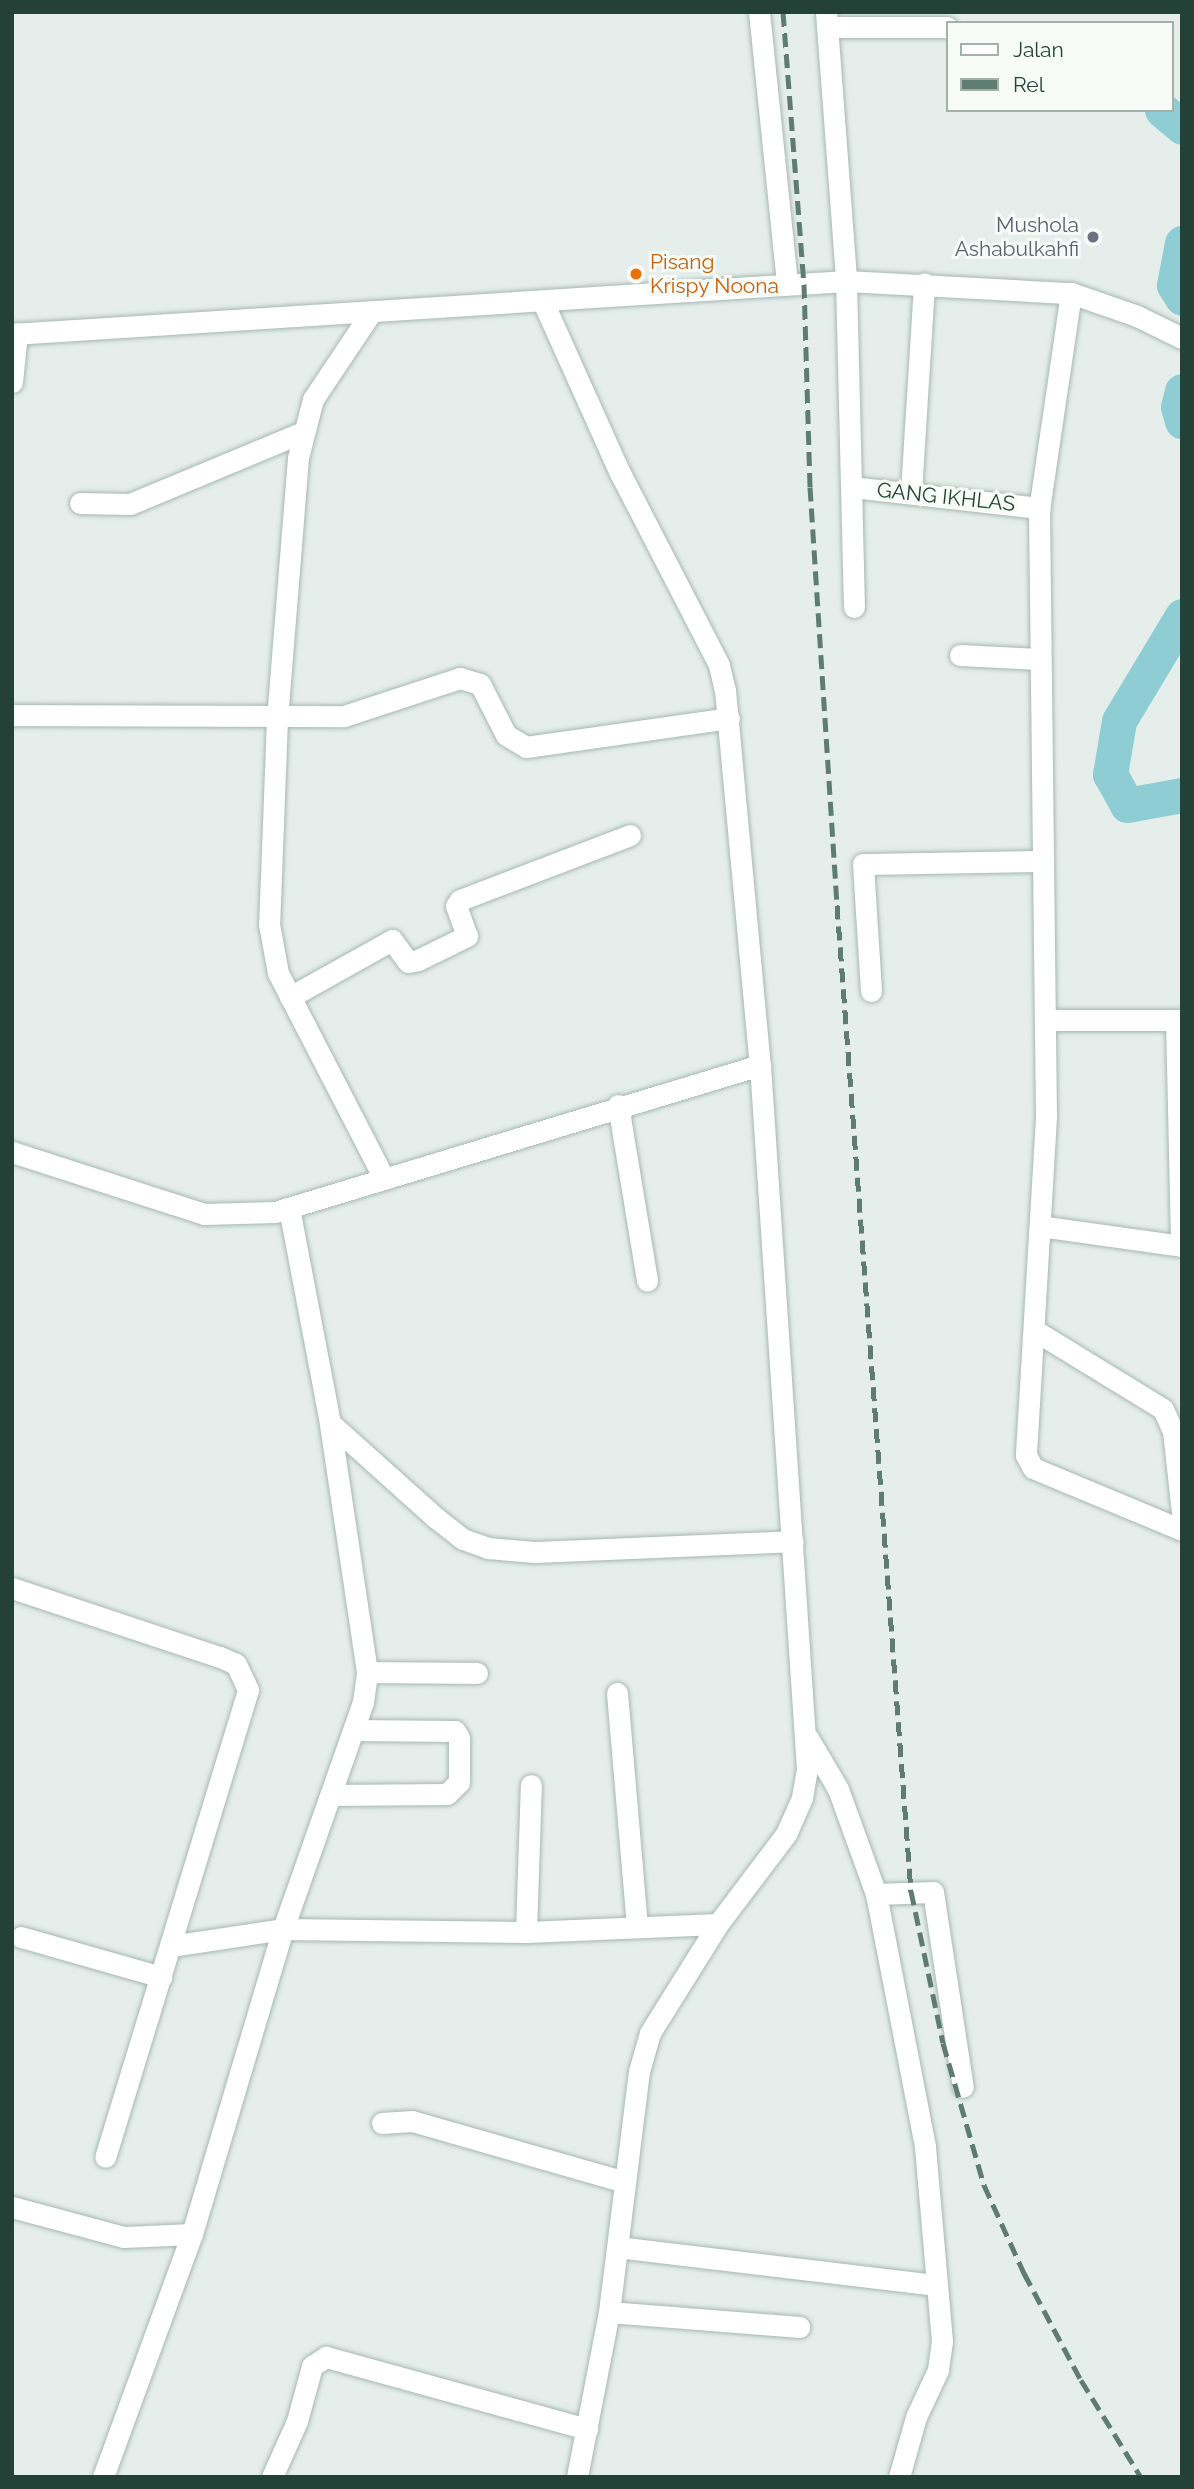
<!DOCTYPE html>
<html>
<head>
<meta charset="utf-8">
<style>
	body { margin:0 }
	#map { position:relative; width:1194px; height:2489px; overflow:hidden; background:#e5eeea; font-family:Raleway,sans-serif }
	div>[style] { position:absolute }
	.river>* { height:35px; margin:-17.5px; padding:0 17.5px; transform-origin:17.5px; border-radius:17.5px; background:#8ecdd3 }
	.roads { filter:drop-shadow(0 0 2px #a7b7b1) drop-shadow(0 0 2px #a7b7b1) }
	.minor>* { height:21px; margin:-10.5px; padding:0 10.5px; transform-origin:10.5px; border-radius:10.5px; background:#fff }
	.rail>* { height:5px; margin-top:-2.5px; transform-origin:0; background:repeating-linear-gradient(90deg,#5f7c72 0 14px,transparent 0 21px) }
	.dots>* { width:19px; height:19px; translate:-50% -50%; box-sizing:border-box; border:4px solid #f6fbf8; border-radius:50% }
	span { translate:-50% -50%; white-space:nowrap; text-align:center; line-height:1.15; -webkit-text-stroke:6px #f6fbf8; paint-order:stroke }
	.worship-label { font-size:21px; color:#5b616d }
	.right { translate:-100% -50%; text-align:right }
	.food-label { font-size:21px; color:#c56008 }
	.left { translate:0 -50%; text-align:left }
	.street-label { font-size:21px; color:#244137 }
	.frame { position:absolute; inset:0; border:14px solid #244137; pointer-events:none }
	.legend { position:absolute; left:946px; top:21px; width:228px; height:91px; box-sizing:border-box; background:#f6fbf8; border:2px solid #a2b1ab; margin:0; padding:9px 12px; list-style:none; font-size:21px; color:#244137 }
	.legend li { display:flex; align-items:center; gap:14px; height:35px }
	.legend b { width:35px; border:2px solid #a2b1ab }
</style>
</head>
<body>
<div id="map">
	<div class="river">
		<div style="left:1162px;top:110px;width:26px;rotate:40deg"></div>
		<div style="left:1182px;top:243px;width:43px;rotate:100.8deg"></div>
		<div style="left:1174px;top:285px;width:15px;rotate:58deg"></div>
		<div style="left:1182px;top:391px;width:16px;rotate:104deg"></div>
		<div style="left:1178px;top:407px;width:15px;rotate:74deg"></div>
		<div style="left:1182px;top:616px;width:122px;rotate:121deg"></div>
		<div style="left:1119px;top:721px;width:54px;rotate:99.6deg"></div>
		<div style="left:1110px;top:774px;width:35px;rotate:61deg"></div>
		<div style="left:1127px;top:805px;width:56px;rotate:-10.3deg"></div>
	</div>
	<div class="roads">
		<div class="minor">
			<div style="left:759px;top:12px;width:274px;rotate:84.1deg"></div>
			<div style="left:826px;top:12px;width:270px;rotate:85.7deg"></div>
			<div style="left:846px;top:281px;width:326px;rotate:88.6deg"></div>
			<div style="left:827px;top:27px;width:120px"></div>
			<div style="left:1071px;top:293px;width:219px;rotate:98.4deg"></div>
			<div style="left:1039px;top:510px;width:607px;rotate:89.34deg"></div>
			<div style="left:1046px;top:1117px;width:339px;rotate:93.4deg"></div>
			<div style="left:1026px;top:1455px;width:15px;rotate:62deg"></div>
			<div style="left:1033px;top:1468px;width:161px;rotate:22.6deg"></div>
			<div style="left:543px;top:302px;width:188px;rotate:65.8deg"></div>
			<div style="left:620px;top:473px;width:216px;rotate:62.7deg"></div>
			<div style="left:719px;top:665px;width:26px;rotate:77deg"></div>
			<div style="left:725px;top:690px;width:377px;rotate:84.7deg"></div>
			<div style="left:760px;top:1065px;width:706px;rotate:86.18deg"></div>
			<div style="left:807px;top:1769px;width:29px;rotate:100deg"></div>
			<div style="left:802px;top:1798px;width:39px;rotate:114deg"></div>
			<div style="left:786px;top:1834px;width:113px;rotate:127.1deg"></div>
			<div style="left:718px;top:1924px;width:128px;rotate:122deg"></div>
			<div style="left:650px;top:2033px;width:40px;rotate:106deg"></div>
			<div style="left:639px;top:2071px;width:243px;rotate:97.1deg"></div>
			<div style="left:609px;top:2312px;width:168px;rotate:101deg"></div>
			<div style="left:372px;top:311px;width:106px;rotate:123.8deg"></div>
			<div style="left:313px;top:399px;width:61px;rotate:104.3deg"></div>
			<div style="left:298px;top:458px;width:262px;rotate:94.6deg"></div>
			<div style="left:277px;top:719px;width:205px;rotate:92.2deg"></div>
			<div style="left:269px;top:924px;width:50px;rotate:79.6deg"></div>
			<div style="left:278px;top:973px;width:229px;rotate:62.7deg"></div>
			<div style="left:12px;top:334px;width:836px;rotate:-3.64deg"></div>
			<div style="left:846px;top:281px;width:225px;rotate:3.1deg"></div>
			<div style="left:1071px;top:293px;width:70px;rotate:19.2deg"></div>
			<div style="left:1137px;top:316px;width:50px;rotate:26.1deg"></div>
			<div style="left:12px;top:382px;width:49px;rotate:-84.2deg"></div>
			<div style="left:852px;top:487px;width:189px;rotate:6.4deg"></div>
			<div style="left:911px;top:492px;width:209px;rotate:-86.4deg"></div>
			<div style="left:80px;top:503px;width:50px;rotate:1.1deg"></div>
			<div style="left:130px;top:504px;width:187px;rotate:-22.6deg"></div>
			<div style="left:960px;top:655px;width:78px;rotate:2.9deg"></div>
			<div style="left:12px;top:715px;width:332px;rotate:0.2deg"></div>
			<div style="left:344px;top:716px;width:122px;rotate:-18.1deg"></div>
			<div style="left:460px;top:678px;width:21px;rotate:17deg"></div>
			<div style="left:480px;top:684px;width:57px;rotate:63deg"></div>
			<div style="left:506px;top:735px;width:23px;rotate:31deg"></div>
			<div style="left:526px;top:747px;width:205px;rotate:-8.1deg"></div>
			<div style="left:871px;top:991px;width:127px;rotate:-93.6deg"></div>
			<div style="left:863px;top:864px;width:178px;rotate:-1deg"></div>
			<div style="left:290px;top:997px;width:117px;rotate:-29.2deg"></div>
			<div style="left:392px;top:940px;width:27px;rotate:54deg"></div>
			<div style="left:408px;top:962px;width:10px;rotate:-11deg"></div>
			<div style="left:418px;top:960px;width:55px;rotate:-26.1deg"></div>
			<div style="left:467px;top:936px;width:32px;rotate:-110deg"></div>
			<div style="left:456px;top:906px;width:7px;rotate:-56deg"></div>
			<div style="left:460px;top:900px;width:182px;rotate:-20.9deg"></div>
			<div style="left:1047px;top:1020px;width:135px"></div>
			<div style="left:1176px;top:1020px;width:226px;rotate:88.7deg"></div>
			<div style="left:618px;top:1105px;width:178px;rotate:80.6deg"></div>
			<div style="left:12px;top:1152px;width:202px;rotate:17.9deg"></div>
			<div style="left:204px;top:1214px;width:71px;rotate:-1.6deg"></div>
			<div style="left:275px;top:1212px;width:507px;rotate:-16.86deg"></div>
			<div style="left:1040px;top:1226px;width:143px;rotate:8deg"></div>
			<div style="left:1034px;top:1330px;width:151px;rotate:31.5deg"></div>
			<div style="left:1163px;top:1409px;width:24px;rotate:66deg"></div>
			<div style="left:1173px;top:1431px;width:81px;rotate:83.7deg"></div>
			<div style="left:330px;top:1423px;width:142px;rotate:41.9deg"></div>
			<div style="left:436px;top:1518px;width:34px;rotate:38deg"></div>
			<div style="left:463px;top:1539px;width:27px;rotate:20deg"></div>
			<div style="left:488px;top:1548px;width:46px;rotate:5deg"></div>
			<div style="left:534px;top:1552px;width:259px;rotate:-2.4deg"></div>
			<div style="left:12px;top:1588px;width:219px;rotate:18.4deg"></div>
			<div style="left:220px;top:1657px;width:17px;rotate:24deg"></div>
			<div style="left:236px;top:1664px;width:29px;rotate:65deg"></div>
			<div style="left:248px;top:1690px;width:488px;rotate:107deg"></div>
			<div style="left:367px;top:1672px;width:110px;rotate:0.5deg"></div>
			<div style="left:617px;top:1693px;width:235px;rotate:85.1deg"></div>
			<div style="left:808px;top:1738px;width:59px;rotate:59.5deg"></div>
			<div style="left:838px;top:1789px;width:112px;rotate:70.1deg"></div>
			<div style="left:876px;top:1894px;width:258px;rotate:79deg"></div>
			<div style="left:925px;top:2147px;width:195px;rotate:85deg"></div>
			<div style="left:942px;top:2341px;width:29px;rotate:98deg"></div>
			<div style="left:938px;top:2370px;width:52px;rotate:115.1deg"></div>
			<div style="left:916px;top:2417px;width:62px;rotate:105.8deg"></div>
			<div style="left:333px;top:1795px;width:114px;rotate:-0.5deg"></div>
			<div style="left:447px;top:1794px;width:17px;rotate:-45deg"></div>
			<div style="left:459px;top:1782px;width:44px;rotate:-90deg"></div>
			<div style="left:459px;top:1738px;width:8px;rotate:-120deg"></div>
			<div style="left:455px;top:1731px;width:101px;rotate:-179.4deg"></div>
			<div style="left:876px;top:1894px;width:57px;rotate:-2deg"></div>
			<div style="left:933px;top:1892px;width:197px;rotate:81.3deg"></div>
			<div style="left:526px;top:1932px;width:147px;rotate:-88.1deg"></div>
			<div style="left:21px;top:1937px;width:146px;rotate:15.9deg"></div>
			<div style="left:171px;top:1946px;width:113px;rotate:-8.6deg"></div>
			<div style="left:283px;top:1929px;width:243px;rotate:0.7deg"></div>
			<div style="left:526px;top:1932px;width:192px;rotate:-2.4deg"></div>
			<div style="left:382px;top:2123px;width:30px;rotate:-4deg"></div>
			<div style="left:412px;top:2121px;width:222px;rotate:16deg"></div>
			<div style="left:12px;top:2207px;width:116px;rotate:15deg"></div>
			<div style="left:124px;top:2237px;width:68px;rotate:-2.5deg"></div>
			<div style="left:617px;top:2247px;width:320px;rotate:6.8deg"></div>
			<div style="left:609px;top:2312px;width:191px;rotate:4.5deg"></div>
			<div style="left:103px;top:2477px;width:259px;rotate:-69.9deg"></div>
			<div style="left:192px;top:2234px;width:318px;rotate:-73.4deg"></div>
			<div style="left:283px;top:1929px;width:241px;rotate:-70.6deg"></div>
			<div style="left:363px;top:1702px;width:30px;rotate:-82deg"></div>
			<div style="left:367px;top:1672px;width:252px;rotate:-98.5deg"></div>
			<div style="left:330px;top:1423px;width:219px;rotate:-100.8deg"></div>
			<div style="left:272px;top:2477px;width:61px;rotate:-65.9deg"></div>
			<div style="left:297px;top:2421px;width:57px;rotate:-74.7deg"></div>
			<div style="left:312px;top:2366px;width:17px;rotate:-33deg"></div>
			<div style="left:326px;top:2357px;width:271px;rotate:15.4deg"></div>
		</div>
	</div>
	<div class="rail">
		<div style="left:783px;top:12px;width:273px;rotate:85.6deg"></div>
		<div style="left:804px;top:284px;width:203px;rotate:88.3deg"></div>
		<div style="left:810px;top:487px;width:419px;rotate:86.3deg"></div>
		<div style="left:837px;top:905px;width:989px;rotate:85.71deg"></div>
		<div style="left:911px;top:1891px;width:155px;rotate:78.1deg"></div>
		<div style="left:943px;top:2043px;width:148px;rotate:73.9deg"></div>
		<div style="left:984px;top:2185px;width:97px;rotate:65.6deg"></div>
		<div style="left:1024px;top:2273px;width:121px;rotate:62deg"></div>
		<div style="left:1081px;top:2380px;width:114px;rotate:58.3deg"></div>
	</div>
	<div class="dots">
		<div style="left:1093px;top:237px;background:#6b7280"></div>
		<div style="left:636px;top:274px;background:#e8710a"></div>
	</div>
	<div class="worship-label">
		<span class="right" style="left:1079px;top:237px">Mushola<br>Ashabulkahfi</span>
	</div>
	<div class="food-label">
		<span class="left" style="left:650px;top:274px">Pisang<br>Krispy Noona</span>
	</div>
	<div class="street-label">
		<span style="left:946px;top:497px;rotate:6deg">GANG IKHLAS</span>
	</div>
	<div class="frame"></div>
	<ul class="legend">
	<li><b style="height:9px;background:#fff"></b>Jalan</li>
	<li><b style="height:9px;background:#5f7c72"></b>Rel</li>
	</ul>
</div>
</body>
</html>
